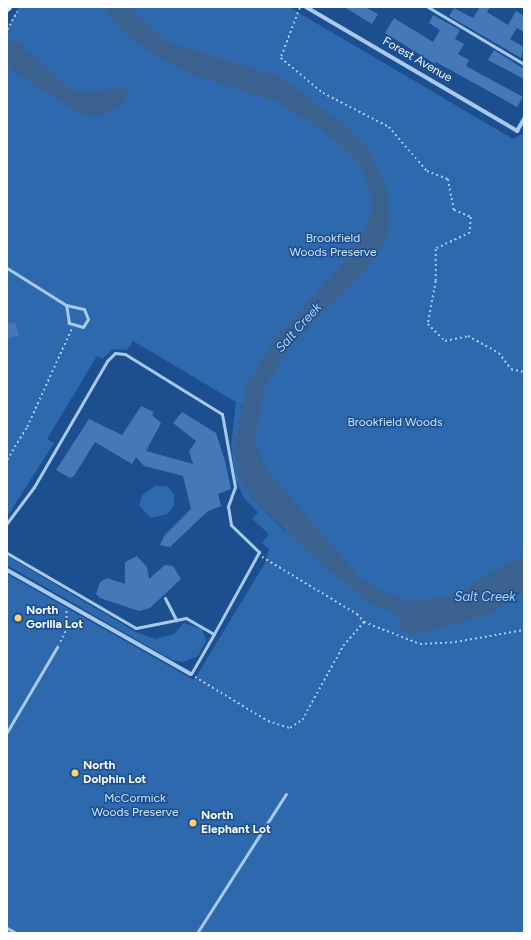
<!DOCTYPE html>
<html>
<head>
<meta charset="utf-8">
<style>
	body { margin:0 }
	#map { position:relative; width:531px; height:940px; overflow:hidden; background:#1b4f8f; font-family:Figtree,sans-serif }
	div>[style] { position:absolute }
	.green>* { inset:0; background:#2e69ad }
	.water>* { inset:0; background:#3c6290 }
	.building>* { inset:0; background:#4478b7 }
	.path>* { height:1.5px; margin-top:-0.75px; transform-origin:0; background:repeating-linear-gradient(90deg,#a9c9ee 0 2px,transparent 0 5px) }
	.lane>* { height:3px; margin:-1.5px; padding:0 1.5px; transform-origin:1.5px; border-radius:1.5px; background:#a9c9ee }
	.street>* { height:4px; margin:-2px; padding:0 2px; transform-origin:2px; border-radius:2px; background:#a9c9ee }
	.secondary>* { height:8px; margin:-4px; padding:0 4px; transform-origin:4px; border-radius:4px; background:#d6e6fa }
	.dots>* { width:11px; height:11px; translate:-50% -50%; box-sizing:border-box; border:2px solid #1b4f8f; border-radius:50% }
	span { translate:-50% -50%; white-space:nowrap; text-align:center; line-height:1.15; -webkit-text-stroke:3px #1b4f8f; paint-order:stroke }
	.street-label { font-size:12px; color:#fff }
	.park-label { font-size:12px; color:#cfe3fa }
	.poi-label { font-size:12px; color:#fff; font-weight:700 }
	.left { translate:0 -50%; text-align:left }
	.water-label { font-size:13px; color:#b5d3f5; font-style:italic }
	.frame { position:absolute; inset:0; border:8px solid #fff; pointer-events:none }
</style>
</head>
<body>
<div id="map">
	<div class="green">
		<div style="clip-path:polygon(evenodd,19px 7px,289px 7px,513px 139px,524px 133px,524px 933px,7px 933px,7px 574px,194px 680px,265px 563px,269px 549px,262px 543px,269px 534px,252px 519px,258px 512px,244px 498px,236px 481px,231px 446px,236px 402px,133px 341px,127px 350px,113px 349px,102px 359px,97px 356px,47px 439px,54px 443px,7px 517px,7px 27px,19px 7px,241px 405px,258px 415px,254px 441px,264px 467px,298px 508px,285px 531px,250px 497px,241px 405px)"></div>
		<div style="clip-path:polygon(155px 486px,167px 486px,174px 494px,174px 505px,168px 514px,151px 518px,139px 506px,142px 495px)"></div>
		<div style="clip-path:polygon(7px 556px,136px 632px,155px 639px,174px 634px,184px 623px,202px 629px,206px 641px,198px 656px,183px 662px,172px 660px,7px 565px)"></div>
	</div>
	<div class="water">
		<div style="clip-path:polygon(105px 7px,128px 7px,165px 41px,280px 77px,331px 114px,366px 145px,386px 187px,390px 208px,386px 240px,368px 268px,293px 343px,265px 387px,254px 441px,264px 467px,358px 576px,385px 593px,410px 601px,449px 596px,524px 555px,524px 592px,492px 613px,411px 636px,400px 629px,400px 619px,387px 608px,383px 611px,371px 604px,321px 564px,250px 497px,239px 477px,234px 448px,247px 385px,274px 339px,346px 260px,365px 230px,373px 206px,370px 191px,359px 164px,320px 128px,277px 102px,187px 73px,154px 55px,120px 30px)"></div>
		<div style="clip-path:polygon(14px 39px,64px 84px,80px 93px,126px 87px,130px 91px,123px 105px,102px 116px,82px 115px,19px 75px,9px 65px,7px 46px)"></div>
	</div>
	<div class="building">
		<div style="clip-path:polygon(344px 7px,365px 7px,378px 14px,372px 24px)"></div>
		<div style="clip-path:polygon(480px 7px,490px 7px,487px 12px,508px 25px,516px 11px,524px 16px,524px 32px,517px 28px,510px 39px,524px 47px,521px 58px,449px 16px,454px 8px,473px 18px)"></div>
		<div style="clip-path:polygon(433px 15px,460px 30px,455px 39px,464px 44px,458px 54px,469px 60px,466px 66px,523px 97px,517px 107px,436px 62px,435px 64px,385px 33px,394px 18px,433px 42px,440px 30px,429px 23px)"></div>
		<div style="clip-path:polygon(494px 50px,524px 69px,524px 79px,488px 60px)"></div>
		<div style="clip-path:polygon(15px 322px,19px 335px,8px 339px,7px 324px)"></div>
		<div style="clip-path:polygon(141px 406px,154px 412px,152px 415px,161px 423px,146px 451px,193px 464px,189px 451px,196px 441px,173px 423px,182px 412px,216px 433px,225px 461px,231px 489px,218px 494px,221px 506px,208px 511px,170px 547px,160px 545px,164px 536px,191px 509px,183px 476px,144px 466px,136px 457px,132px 464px,95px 442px,74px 476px,70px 478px,56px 470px,89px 419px,122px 435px)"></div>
		<div style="clip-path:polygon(137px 556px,147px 567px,149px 579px,165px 565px,173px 566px,181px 579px,150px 608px,139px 611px,100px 598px,96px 594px,100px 582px,107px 578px,125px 584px,125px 562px)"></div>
	</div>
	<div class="path">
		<div style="left:300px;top:8px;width:53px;rotate:110.8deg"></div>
		<div style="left:281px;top:58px;width:55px;rotate:39.8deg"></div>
		<div style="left:323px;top:93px;width:74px;rotate:27.3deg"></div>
		<div style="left:389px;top:127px;width:58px;rotate:49.2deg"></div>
		<div style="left:427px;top:171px;width:22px;rotate:21deg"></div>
		<div style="left:448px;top:179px;width:32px;rotate:79deg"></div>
		<div style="left:454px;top:210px;width:18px;rotate:22deg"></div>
		<div style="left:471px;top:217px;width:16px;rotate:94deg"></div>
		<div style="left:470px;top:233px;width:38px;rotate:155deg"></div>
		<div style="left:436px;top:249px;width:32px;rotate:90deg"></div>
		<div style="left:436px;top:281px;width:44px;rotate:100.5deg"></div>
		<div style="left:428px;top:324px;width:24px;rotate:45deg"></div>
		<div style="left:445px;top:341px;width:24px;rotate:-12deg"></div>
		<div style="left:468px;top:336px;width:35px;rotate:29deg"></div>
		<div style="left:499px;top:353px;width:20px;rotate:53deg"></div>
		<div style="left:511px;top:369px;width:13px;rotate:13deg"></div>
		<div style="left:7px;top:30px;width:21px;rotate:-61deg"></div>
		<div style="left:7px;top:460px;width:39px;rotate:-59deg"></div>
		<div style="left:27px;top:427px;width:107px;rotate:-65.6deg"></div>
		<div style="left:262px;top:557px;width:111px;rotate:31deg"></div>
		<div style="left:357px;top:614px;width:11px;rotate:49deg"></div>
		<div style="left:60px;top:642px;width:16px;rotate:-63deg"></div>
		<div style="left:67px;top:628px;width:18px;rotate:-93deg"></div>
		<div style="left:195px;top:677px;width:85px;rotate:31.1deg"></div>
		<div style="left:268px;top:721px;width:23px;rotate:18deg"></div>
		<div style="left:290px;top:728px;width:14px;rotate:-34deg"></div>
		<div style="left:302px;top:720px;width:85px;rotate:-61deg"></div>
		<div style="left:343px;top:646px;width:32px;rotate:-49deg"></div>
		<div style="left:364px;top:622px;width:60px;rotate:21.4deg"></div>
		<div style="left:420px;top:644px;width:35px;rotate:-3deg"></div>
		<div style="left:455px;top:642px;width:70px;rotate:-9.9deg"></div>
	</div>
	<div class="lane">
		<div style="left:428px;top:7px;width:112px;rotate:30.7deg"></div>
		<div style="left:7px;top:268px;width:70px;rotate:32.1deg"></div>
		<div style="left:66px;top:305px;width:18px;rotate:13deg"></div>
		<div style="left:84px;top:309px;width:11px;rotate:68deg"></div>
		<div style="left:88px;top:319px;width:9px;rotate:122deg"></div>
		<div style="left:83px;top:327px;width:15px;rotate:-164deg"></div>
		<div style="left:69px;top:323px;width:18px;rotate:-99deg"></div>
		<div style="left:7px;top:523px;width:45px;rotate:-53.1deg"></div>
		<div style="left:34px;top:487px;width:146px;rotate:-59.9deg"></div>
		<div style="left:107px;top:361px;width:11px;rotate:-45deg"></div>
		<div style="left:115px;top:353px;width:10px;rotate:6deg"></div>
		<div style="left:125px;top:354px;width:114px;rotate:31.7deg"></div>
		<div style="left:222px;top:414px;width:74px;rotate:79.9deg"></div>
		<div style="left:235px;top:487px;width:20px;rotate:110deg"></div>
		<div style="left:228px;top:506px;width:19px;rotate:81deg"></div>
		<div style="left:231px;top:525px;width:39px;rotate:44deg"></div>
		<div style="left:259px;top:552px;width:94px;rotate:118.8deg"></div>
		<div style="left:7px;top:553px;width:149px;rotate:30.2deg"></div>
		<div style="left:136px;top:628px;width:51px;rotate:-11.3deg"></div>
		<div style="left:186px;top:618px;width:32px;rotate:30deg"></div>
		<div style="left:214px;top:634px;width:46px;rotate:119.9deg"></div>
		<div style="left:165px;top:598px;width:25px;rotate:63deg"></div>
		<div style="left:7px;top:732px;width:99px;rotate:-59.5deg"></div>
		<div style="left:7px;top:928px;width:10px;rotate:29deg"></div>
		<div style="left:197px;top:933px;width:165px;rotate:-57.4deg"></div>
	</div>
	<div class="street">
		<div style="left:306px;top:7px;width:245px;rotate:30.4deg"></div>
		<div style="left:517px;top:131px;width:14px;rotate:-60deg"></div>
		<div style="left:7px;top:570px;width:211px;rotate:29.5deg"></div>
	</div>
	<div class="secondary">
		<div style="left:7px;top:8px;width:1px;rotate:-45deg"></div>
	</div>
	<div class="dots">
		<div style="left:18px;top:618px;background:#ffd166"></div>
		<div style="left:75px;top:773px;background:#ffd166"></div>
		<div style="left:193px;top:823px;background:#ffd166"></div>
	</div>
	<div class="street-label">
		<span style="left:417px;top:60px;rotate:30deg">Forest Avenue</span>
	</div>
	<div class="park-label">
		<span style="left:333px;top:246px">Brookfield<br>Woods Preserve</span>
		<span style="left:395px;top:423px">Brookfield Woods</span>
		<span style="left:135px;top:806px">McCormick<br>Woods Preserve</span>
	</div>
	<div class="poi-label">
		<span class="left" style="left:26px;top:618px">North<br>Gorilla Lot</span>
		<span class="left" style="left:83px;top:773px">North<br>Dolphin Lot</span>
		<span class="left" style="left:201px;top:823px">North<br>Elephant Lot</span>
	</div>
	<div class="water-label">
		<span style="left:299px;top:328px;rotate:-48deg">Salt Creek</span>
		<span style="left:485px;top:597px">Salt Creek</span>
	</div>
	<div class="frame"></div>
</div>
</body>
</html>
